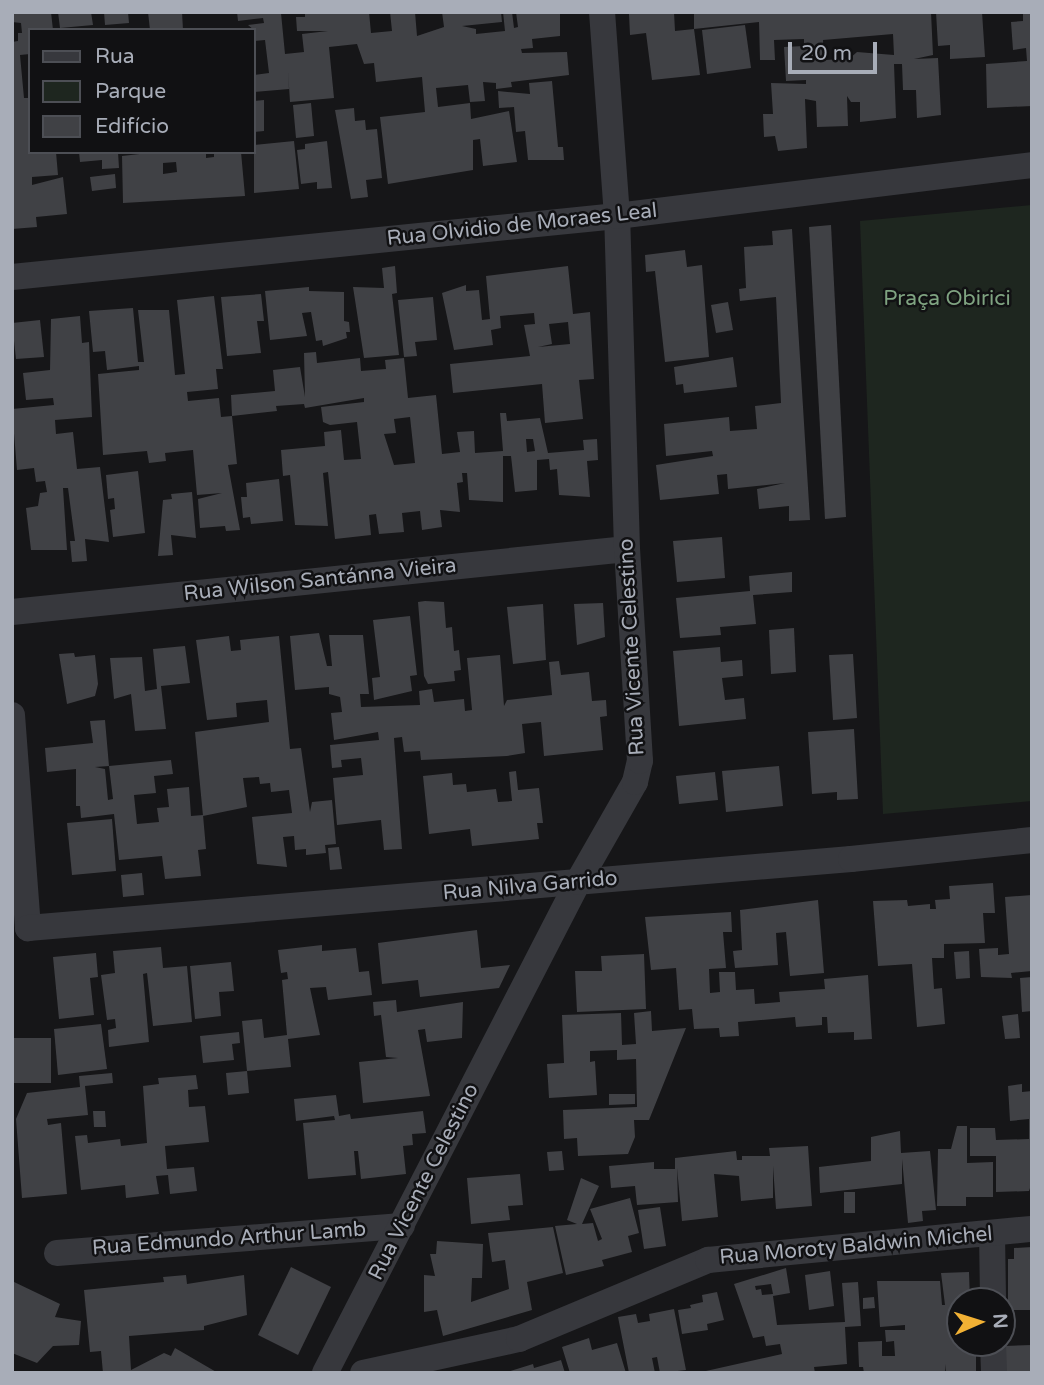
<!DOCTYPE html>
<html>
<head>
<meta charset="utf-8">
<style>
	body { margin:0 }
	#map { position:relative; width:1044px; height:1385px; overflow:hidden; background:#161618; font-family:"Varela Round",sans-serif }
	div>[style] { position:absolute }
	.green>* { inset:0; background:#1e261f }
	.building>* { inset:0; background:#404145 }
	.street>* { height:26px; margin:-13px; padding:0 13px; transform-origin:13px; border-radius:13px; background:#37383d }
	span { translate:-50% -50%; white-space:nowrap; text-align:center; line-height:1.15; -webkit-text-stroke:5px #111113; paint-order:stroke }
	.street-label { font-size:21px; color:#a8adb8 }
	.park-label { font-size:21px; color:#7fa381 }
	.frame { position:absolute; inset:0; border:14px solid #a8adb8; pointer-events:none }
	.legend { position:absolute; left:28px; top:28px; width:228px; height:126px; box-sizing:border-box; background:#111113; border:2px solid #4d4f55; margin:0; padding:9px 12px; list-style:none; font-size:21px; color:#a8adb8 }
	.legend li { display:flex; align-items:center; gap:14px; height:35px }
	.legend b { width:35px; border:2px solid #4d4f55 }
	.north { position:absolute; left:946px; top:1287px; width:70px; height:70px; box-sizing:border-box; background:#111113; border:2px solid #4d4f55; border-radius:50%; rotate:87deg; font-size:19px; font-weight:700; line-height:28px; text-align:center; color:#a8adb8 }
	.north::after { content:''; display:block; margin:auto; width:24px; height:32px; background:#f2b134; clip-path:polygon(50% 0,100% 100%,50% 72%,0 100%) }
	.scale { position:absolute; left:788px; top:42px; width:89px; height:32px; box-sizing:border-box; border:4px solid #a8adb8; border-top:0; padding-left:9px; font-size:21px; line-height:24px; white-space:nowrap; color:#a8adb8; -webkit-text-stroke:5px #111113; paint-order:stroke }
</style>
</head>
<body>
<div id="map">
	<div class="green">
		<div style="clip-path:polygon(1032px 205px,1032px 801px,883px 814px,860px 221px)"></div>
	</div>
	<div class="building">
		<div style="clip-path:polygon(12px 12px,51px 12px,53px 30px,30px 30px,30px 54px,20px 55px,24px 98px,30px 98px,30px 152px,56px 152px,58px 175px,32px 177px,32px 185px,63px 177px,67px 214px,36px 217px,37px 227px,12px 229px,12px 42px,18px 41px,18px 33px,22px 33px,21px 23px,12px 22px)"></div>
		<div style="clip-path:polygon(58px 12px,91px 12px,93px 25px,60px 28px)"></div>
		<div style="clip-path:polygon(104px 12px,128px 12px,129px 23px,105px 25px)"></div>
		<div style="clip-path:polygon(148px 12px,182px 12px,183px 30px,150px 30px)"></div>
		<div style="clip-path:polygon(237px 12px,281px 13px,285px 54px,304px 52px,302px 34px,328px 31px,297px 31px,296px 17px,305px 17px,305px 12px,369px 12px,371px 33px,392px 31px,390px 12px,415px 12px,417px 36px,444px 27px,442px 12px,501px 12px,502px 22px,462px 26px,476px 29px,476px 34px,505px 31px,503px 12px,512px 12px,514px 28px,518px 27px,516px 12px,560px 12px,560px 36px,532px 39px,533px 48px,521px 49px,522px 53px,567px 52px,569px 75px,511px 82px,512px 87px,496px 89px,496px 83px,483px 82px,485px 101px,470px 102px,468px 85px,436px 88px,438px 107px,470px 103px,471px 119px,509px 111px,517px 162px,483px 166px,480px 139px,473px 140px,473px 170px,388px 184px,380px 117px,425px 112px,422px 77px,376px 82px,374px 63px,364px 64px,357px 44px,329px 47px,334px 98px,290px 102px,288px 71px,289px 89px,254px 92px,254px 75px,269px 73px,265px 40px,254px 41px,254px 30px,248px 25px,264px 23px,263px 18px,238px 21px)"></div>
		<div style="clip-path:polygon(637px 12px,674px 12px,675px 31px,694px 29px,700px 75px,652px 80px,646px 33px,630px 35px,629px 14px)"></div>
		<div style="clip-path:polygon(evenodd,694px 12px,931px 12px,933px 55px,914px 59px,938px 58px,941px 115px,917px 118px,916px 90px,903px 90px,902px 64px,894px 64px,896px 118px,860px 122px,860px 102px,851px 102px,847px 96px,848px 126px,817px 127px,816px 101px,805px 99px,807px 148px,778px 151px,775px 136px,764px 137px,763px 114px,773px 114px,771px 83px,806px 84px,806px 80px,786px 81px,784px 47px,804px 46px,804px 39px,774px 40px,775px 60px,760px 60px,759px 22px,694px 29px,694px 12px,893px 34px,894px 55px,857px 52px,849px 59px,824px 60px,823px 40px,893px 34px)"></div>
		<div style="clip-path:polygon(936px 12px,982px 12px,985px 57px,950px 59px,950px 45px,938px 46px)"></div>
		<div style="clip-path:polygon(1023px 12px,1032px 12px,1032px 106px,987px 108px,986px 64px,1027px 61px,1026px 48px,1013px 50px,1011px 22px,1023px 21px)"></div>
		<div style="clip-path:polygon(745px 25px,751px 68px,707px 74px,702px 30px)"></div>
		<div style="clip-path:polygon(552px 81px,558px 147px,563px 147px,564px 160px,528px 160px,525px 131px,516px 132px,514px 107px,499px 108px,498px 91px,530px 94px,529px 83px)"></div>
		<div style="clip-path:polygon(264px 100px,264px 131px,254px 132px,254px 101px)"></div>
		<div style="clip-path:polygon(311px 103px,314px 136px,296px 138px,293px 105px)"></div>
		<div style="clip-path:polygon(354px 108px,355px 121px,365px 120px,366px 130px,377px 129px,382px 178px,366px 180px,368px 197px,351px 199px,335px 110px)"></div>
		<div style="clip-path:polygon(294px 141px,299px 189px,254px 193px,254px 145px)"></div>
		<div style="clip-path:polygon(327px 141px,332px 188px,317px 189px,317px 182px,301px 184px,297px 150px,305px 149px,305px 144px)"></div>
		<div style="clip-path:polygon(79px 152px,118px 152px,119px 168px,102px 169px,102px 160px,80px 162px)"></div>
		<div style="clip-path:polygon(evenodd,157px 152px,206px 152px,206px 158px,214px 157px,214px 152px,241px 152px,245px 196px,123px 203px,122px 156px,157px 152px,176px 162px,177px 172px,163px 174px,163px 163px,176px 162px)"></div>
		<div style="clip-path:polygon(115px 174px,116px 188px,92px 191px,90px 177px)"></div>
		<div style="clip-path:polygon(831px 225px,846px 517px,825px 519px,809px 227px)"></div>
		<div style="clip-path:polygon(792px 229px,810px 520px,789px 521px,789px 506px,759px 509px,757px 489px,785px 483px,728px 489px,727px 474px,717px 475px,719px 494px,660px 500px,656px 465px,713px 456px,712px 451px,666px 456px,664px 424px,729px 417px,730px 431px,757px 429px,755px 406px,781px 403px,776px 297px,740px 301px,739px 289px,746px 288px,744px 247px,773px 245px,772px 231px)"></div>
		<div style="clip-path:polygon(685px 250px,687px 267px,702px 265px,709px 357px,665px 362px,655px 271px,646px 272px,645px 255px)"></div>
		<div style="clip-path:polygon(395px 266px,397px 293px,392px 294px,399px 355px,364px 358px,353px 287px,384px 288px,382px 268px)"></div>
		<div style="clip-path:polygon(evenodd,568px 266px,573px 314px,590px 312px,594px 379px,579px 380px,583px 419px,545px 423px,542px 384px,453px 393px,450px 364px,530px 356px,524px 325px,535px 324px,534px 313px,500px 316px,501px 328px,491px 330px,493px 345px,454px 350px,442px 293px,466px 285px,466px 291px,479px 290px,482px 320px,490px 319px,486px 276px,568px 266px,568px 322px,570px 344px,538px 347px,552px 344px,549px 324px,568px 322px)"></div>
		<div style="clip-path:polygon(309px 287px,309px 291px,344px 292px,344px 321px,349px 322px,350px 332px,346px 332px,347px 338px,323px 346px,322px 340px,316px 341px,311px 312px,302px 313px,307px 336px,270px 340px,265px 291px)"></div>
		<div style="clip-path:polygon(261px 294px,264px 321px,257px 321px,261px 353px,227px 356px,221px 297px)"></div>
		<div style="clip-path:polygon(214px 296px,223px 369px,216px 369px,218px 389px,187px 392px,188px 401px,219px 398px,221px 417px,232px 416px,237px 464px,228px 465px,240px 530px,226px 531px,225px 526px,200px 528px,198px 499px,222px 493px,197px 495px,193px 450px,165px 453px,166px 461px,149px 463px,147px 451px,103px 455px,98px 374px,139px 370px,139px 366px,107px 370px,105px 351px,93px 352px,89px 311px,133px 308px,138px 362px,144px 362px,138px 310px,169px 310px,175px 375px,185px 374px,177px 300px)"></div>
		<div style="clip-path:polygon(433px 297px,437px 340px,415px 342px,417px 356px,404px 357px,398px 300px)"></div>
		<div style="clip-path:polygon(728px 302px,733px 330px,716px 333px,711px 305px)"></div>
		<div style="clip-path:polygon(80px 316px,82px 343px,89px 342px,92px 417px,55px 420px,56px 434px,73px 432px,77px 469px,100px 467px,109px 542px,85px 539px,87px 561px,72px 562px,70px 541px,75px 541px,68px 488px,63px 488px,67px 550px,31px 550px,26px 508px,38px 506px,40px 493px,47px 492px,45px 481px,36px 482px,34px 468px,17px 470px,12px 409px,54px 405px,53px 398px,26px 400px,23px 373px,50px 370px,51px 319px)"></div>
		<div style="clip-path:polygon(40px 320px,44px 357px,16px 359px,12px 323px)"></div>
		<div style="clip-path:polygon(evenodd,316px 352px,317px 363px,360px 358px,361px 371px,386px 369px,385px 360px,404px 358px,408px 398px,436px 395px,442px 454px,460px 452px,457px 432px,474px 431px,475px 453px,503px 451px,500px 413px,506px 413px,507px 421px,540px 418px,548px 453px,584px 450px,583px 440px,597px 439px,598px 460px,587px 461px,590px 497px,559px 495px,557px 469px,550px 470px,549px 459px,537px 460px,537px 490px,515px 492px,511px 456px,503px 456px,503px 502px,469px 500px,467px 473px,462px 473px,463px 482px,457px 483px,460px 512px,440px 510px,442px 527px,422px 530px,420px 511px,402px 513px,404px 532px,379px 534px,376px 514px,369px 515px,371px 535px,335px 539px,328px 472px,323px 473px,328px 526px,295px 525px,290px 475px,283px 476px,281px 450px,325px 446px,324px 432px,341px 430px,344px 460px,361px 459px,357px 422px,330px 425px,323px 422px,321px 407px,364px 402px,364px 398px,305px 408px,304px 404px,276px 406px,277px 411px,232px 416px,231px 395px,275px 391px,273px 370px,300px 367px,305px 397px,304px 353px,316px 352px,410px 417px,415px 463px,394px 465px,384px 434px,396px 433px,394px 419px,410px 417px,316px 352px,526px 439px,533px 439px,535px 451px,527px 452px,526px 439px)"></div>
		<div style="clip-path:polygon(733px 357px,737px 387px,684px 393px,683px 384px,676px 385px,674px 367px)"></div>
		<div style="clip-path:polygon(138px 471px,145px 533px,113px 537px,110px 510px,115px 509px,114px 498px,108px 499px,106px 475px)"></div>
		<div style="clip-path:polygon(279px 479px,283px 521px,251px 524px,250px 517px,243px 518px,241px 497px,247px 497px,246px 483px)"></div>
		<div style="clip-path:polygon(192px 492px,196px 538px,171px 535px,173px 555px,158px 556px,163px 500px,172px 499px,171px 494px)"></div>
		<div style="clip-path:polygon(722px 537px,725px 578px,677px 582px,673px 541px)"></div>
		<div style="clip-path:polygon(792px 572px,792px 592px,753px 595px,756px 624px,720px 627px,721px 635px,680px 638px,676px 598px,750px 591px,749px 576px)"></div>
		<div style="clip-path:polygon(425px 601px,444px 602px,446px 628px,452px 627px,454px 651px,459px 650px,461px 670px,454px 671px,455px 681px,428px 684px,424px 676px,418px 602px)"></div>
		<div style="clip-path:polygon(603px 603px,605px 637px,577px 645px,574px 604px)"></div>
		<div style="clip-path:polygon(543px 604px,546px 660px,513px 664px,507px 607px)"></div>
		<div style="clip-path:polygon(410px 616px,417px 675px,410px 676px,412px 691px,374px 700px,372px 678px,380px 677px,373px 620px)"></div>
		<div style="clip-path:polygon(794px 628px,796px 672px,771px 674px,769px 630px)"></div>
		<div style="clip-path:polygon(319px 633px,327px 666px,332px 666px,329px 635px,363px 635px,369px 694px,360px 694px,361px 707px,420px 705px,419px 691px,432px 689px,434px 702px,464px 699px,465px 711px,472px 710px,467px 658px,500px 655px,504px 706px,507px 700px,552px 695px,549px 662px,559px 661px,561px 675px,589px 672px,592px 701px,606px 700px,607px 716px,600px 717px,603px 750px,544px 756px,541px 722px,522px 724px,525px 753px,507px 756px,421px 760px,420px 751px,404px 752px,402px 737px,394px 738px,402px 849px,384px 850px,381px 820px,337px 825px,333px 778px,363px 775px,361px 758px,341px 760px,342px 767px,332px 768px,330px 745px,379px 740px,378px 732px,334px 740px,331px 713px,342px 712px,340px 697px,329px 694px,329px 687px,295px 690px,290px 636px)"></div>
		<div style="clip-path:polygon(229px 636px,231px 651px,241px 650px,240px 640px,279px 636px,290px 749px,301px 748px,310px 812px,312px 802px,332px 800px,336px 844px,325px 845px,326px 853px,306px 855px,306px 849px,295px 850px,294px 836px,283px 837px,287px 867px,257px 864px,252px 817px,292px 813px,289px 790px,271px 792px,270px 783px,260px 784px,259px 777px,243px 778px,247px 807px,203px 816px,195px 732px,269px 722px,267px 700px,236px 703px,237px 717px,207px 720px,196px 640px)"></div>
		<div style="clip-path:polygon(185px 646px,190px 683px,161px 686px,166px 729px,135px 731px,131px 694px,114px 699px,110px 658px,142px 657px,145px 691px,157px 689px,153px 649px)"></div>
		<div style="clip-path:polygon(720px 647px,721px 662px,742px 660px,743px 676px,722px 678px,725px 700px,744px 698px,746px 719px,679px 726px,673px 651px)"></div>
		<div style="clip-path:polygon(74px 653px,75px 657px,95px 655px,98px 684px,95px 696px,67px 704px,59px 654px)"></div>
		<div style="clip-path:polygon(853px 654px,857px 718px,833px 720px,829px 655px)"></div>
		<div style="clip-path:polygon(105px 720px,109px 766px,95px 767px,105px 769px,108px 800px,113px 799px,109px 766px,171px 760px,173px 774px,154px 776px,156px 793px,134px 795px,137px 824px,159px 822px,157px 808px,169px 807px,167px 789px,189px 787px,191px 816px,203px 815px,206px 849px,198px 850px,201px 876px,165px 879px,162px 856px,119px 860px,114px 814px,81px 818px,80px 806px,76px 806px,76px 769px,47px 772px,45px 748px,93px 743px,90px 721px)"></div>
		<div style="clip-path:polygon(854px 729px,858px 799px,837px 800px,837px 792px,812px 794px,808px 732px)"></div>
		<div style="clip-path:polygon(779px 766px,783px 806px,726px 812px,722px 771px)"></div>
		<div style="clip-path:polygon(516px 771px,518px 790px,539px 788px,543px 823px,537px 823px,539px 839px,472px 846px,470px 829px,429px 834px,423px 776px,452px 773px,453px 785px,466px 784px,467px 792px,496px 789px,498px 802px,512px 801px,509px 772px)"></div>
		<div style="clip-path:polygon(715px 772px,718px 800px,679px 804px,676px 776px)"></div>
		<div style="clip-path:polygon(112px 819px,116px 871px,72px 875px,67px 823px)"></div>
		<div style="clip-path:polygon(339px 847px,342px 869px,330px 870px,328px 848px)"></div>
		<div style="clip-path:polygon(142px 873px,144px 895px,123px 897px,121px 875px)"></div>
		<div style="clip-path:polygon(993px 883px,995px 913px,983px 913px,985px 943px,944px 944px,944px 958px,932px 958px,934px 989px,942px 988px,945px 1024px,917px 1027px,912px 964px,878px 966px,873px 901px,907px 900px,908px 906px,930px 904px,930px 909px,936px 909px,935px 900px,950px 899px,949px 886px)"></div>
		<div style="clip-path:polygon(1032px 895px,1032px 971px,1011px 973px,1012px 978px,981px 977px,979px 949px,998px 948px,998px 955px,1009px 954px,1005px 897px)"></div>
		<div style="clip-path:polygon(818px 900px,824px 973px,790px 976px,786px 932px,776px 933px,778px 965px,735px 968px,733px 951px,742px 950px,740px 910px)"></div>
		<div style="clip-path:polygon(731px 912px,732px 932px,723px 932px,726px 968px,709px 969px,710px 993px,720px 992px,719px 972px,735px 972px,736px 990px,754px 989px,755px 1004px,780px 1002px,779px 992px,825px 989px,824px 979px,868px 975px,872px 1039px,854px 1040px,854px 1032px,828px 1033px,827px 1017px,822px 1017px,822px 1025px,796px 1027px,795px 1017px,738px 1022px,739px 1036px,720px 1037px,719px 1028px,694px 1029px,692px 1009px,679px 1010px,676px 968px,651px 970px,645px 917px)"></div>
		<div style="clip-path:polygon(477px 930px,481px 968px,510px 965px,499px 988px,420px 997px,418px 980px,382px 984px,378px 943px)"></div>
		<div style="clip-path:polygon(322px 945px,322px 951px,356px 948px,359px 972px,369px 971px,372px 995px,328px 1000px,326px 987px,310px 988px,320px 1035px,288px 1039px,291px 1067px,247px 1071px,242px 1021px,262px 1019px,264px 1038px,287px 1035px,282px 980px,288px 979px,287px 972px,281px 973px,278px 950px)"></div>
		<div style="clip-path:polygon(161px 947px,163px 968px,187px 966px,192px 1022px,153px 1026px,147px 973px,143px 974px,149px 1042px,109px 1047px,108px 1030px,116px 1028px,115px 1019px,107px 1020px,101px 975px,115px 973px,113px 951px)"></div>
		<div style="clip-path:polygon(969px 951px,970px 978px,956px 979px,954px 952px)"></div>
		<div style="clip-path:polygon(96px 953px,98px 977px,90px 978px,94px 1015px,59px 1019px,53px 957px)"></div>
		<div style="clip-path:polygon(644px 954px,646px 1009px,577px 1012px,575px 971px,602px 971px,601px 956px)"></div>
		<div style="clip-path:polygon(231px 962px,234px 991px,219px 992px,221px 1016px,195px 1019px,190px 966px)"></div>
		<div style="clip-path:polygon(1032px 977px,1032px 1011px,1022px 1012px,1020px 978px)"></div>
		<div style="clip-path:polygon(396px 1000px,397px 1012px,463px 1002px,462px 1038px,427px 1042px,425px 1029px,418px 1030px,430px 1096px,363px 1103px,359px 1062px,398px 1058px,386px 1057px,381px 1015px,374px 1016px,373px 1002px)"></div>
		<div style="clip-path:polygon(651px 1011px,652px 1031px,686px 1028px,649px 1120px,634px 1120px,635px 1137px,628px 1154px,578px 1156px,577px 1138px,564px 1139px,563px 1110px,637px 1107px,636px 1059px,617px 1060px,617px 1050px,590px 1051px,590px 1062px,595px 1061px,597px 1095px,549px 1098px,547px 1064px,564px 1063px,562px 1015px,621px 1013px,622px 1045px,636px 1044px,634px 1013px)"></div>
		<div style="clip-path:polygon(1018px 1014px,1020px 1038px,1005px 1039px,1002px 1016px)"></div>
		<div style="clip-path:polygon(101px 1024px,107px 1069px,58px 1075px,54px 1029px)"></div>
		<div style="clip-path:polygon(239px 1032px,240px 1043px,232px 1044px,234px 1060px,203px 1063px,200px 1036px)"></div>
		<div style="clip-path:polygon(12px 1038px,51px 1038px,51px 1083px,12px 1083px)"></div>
		<div style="clip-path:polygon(247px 1071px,249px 1093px,228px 1095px,226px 1073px)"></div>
		<div style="clip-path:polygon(112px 1073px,113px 1083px,85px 1086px,88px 1115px,47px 1119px,48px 1125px,61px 1123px,67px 1194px,22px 1198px,16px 1119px,27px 1093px,80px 1087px,79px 1076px)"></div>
		<div style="clip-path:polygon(196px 1075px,198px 1089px,188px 1090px,189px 1107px,205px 1106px,209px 1142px,165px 1146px,167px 1169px,194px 1167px,197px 1191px,170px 1194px,168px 1175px,156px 1176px,159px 1194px,126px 1198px,125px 1185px,81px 1190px,75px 1136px,87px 1135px,88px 1143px,120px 1139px,121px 1146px,147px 1143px,143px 1086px,159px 1084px,158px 1078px)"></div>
		<div style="clip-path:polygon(1022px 1084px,1022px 1092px,1032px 1091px,1032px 1182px,1029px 1191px,996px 1192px,996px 1156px,970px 1156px,970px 1128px,995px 1128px,996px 1140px,1029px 1139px,1029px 1119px,1010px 1121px,1008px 1086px)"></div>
		<div style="clip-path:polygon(609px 1094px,635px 1094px,635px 1104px,609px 1105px)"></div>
		<div style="clip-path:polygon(336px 1095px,339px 1116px,350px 1114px,351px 1119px,423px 1111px,426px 1133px,412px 1134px,413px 1145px,403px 1146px,406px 1174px,361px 1179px,358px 1151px,354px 1151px,356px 1175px,308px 1179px,303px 1123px,335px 1120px,334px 1116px,296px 1121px,294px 1099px)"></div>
		<div style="clip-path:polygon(93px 1111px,105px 1111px,106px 1127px,94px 1127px)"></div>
		<div style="clip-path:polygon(957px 1126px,967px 1126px,967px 1163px,993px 1162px,993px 1197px,966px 1197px,966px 1206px,937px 1206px,938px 1149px,951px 1149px)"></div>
		<div style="clip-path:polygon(900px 1131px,901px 1153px,930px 1151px,936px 1210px,922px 1211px,923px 1221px,908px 1223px,902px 1159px,902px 1184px,820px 1193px,819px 1167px,871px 1161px,871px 1137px)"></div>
		<div style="clip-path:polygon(808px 1146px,812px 1206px,776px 1209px,773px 1166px,773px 1198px,741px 1201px,739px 1176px,714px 1174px,718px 1217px,682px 1221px,677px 1168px,678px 1202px,637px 1205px,635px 1186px,611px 1188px,609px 1166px,654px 1162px,654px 1169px,675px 1169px,675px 1158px,736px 1151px,737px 1160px,742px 1160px,742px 1156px,770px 1156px,769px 1148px)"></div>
		<div style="clip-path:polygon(562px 1151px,564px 1170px,549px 1171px,547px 1152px)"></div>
		<div style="clip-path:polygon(520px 1174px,523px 1205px,508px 1206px,510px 1220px,471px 1224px,467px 1178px)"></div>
		<div style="clip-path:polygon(581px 1178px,599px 1186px,582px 1224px,593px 1223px,598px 1241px,602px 1239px,590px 1209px,630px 1198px,639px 1233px,628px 1236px,632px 1252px,602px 1260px,604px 1266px,566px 1275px,555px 1226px,577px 1224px,567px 1220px)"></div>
		<div style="clip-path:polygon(844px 1192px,855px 1192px,855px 1213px,844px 1213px)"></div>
		<div style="clip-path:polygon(660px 1207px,666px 1246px,644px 1249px,638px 1210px)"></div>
		<div style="clip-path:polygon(553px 1227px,563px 1273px,527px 1282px,532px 1310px,443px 1336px,437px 1310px,424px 1312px,424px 1275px,435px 1276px,430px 1254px,436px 1254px,437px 1241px,483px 1244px,482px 1278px,472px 1278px,471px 1302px,509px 1289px,505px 1260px,492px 1262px,488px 1233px)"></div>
		<div style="clip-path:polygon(1032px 1247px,1032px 1310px,1008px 1310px,1008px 1259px,1014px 1259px,1014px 1248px)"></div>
		<div style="clip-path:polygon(291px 1267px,331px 1287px,298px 1355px,258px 1335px)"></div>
		<div style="clip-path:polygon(evenodd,786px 1268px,790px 1293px,773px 1296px,777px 1325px,845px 1322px,842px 1283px,858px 1282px,861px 1326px,845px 1327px,847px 1364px,814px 1367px,815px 1373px,697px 1373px,782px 1354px,780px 1344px,766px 1346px,764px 1336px,753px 1338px,734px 1284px,786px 1268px,771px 1284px,773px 1294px,762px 1295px,761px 1289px,756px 1290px,755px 1286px,771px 1284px)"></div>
		<div style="clip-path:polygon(830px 1271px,834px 1306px,809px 1310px,805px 1275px)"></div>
		<div style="clip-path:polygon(969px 1272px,970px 1301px,960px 1301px,960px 1343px,976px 1343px,976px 1373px,946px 1373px,946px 1364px,945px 1373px,864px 1373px,863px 1367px,859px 1367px,858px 1342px,882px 1341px,882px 1356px,895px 1356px,894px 1341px,886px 1342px,885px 1330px,905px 1330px,905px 1325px,880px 1327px,877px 1281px,940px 1281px,942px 1305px,945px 1305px,941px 1273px)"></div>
		<div style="clip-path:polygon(186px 1275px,187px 1284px,244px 1275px,247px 1315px,204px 1326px,204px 1330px,129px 1336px,131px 1370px,164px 1353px,171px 1356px,175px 1348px,218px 1373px,103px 1373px,101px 1351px,90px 1352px,84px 1290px,164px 1282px,163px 1277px)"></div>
		<div style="clip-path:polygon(12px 1281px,60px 1304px,55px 1317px,81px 1321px,79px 1345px,53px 1346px,37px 1363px,12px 1353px)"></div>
		<div style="clip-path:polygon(717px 1292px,724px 1320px,707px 1324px,708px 1330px,682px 1334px,678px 1310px,691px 1308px,690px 1305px,703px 1302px,702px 1295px)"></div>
		<div style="clip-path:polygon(874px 1297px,875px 1308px,863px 1309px,863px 1298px)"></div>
		<div style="clip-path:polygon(674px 1309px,686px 1370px,660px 1373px,657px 1357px,652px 1358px,655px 1373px,629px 1373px,618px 1317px,636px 1314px,638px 1323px,650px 1321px,649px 1314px)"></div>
		<div style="clip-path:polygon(589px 1338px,592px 1350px,617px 1343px,626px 1373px,570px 1373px,562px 1347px)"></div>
		<div style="clip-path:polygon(1032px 1345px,1032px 1373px,1006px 1373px,1005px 1346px)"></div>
		<div style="clip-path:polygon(561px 1360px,565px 1373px,504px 1373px,533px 1364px,534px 1368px)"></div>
	</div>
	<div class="street">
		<div style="left:12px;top:277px;width:608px;rotate:-5.76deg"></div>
		<div style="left:617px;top:216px;width:418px;rotate:-7deg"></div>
		<div style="left:12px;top:612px;width:618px;rotate:-5.85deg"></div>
		<div style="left:12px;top:715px;width:214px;rotate:85.7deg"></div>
		<div style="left:28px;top:928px;width:826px;rotate:-4.79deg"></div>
		<div style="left:851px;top:859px;width:182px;rotate:-6deg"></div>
		<div style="left:992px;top:1234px;width:67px;rotate:89.1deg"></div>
		<div style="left:57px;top:1253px;width:346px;rotate:-4.5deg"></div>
		<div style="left:993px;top:1343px;width:30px;rotate:88deg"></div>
		<div style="left:325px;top:1373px;width:552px;rotate:-62.74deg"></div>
		<div style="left:578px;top:882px;width:115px;rotate:-60.3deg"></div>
		<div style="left:635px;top:782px;width:22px;rotate:-77deg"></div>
		<div style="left:640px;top:761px;width:212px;rotate:-93.5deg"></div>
		<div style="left:627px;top:549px;width:333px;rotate:-91.7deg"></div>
		<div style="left:617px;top:216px;width:205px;rotate:-94.2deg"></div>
		<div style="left:363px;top:1373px;width:160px;rotate:-12.3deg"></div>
		<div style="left:519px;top:1339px;width:205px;rotate:-22.7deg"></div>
		<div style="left:708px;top:1260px;width:325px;rotate:-5.5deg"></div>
	</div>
	<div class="street-label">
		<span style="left:522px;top:225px;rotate:-6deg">Rua Olvidio de Moraes Leal</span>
		<span style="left:320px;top:580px;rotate:-6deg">Rua Wilson Santánna Vieira</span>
		<span style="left:632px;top:647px;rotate:-93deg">Rua Vicente Celestino</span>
		<span style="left:530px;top:886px;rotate:-5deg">Rua Nilva Garrido</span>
		<span style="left:424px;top:1182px;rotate:-63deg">Rua Vicente Celestino</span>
		<span style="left:229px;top:1239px;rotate:-4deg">Rua Edmundo Arthur Lamb</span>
		<span style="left:856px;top:1246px;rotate:-5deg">Rua Moroty Baldwin Michel</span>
	</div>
	<div class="park-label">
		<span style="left:947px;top:299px">Praça Obirici</span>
	</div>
	<div class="frame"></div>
	<ul class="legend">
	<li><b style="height:9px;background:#37383d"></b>Rua</li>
	<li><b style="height:19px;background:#1e261f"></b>Parque</li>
	<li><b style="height:19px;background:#404145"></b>Edifício</li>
	</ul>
	<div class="north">N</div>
	<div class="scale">20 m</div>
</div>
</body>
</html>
